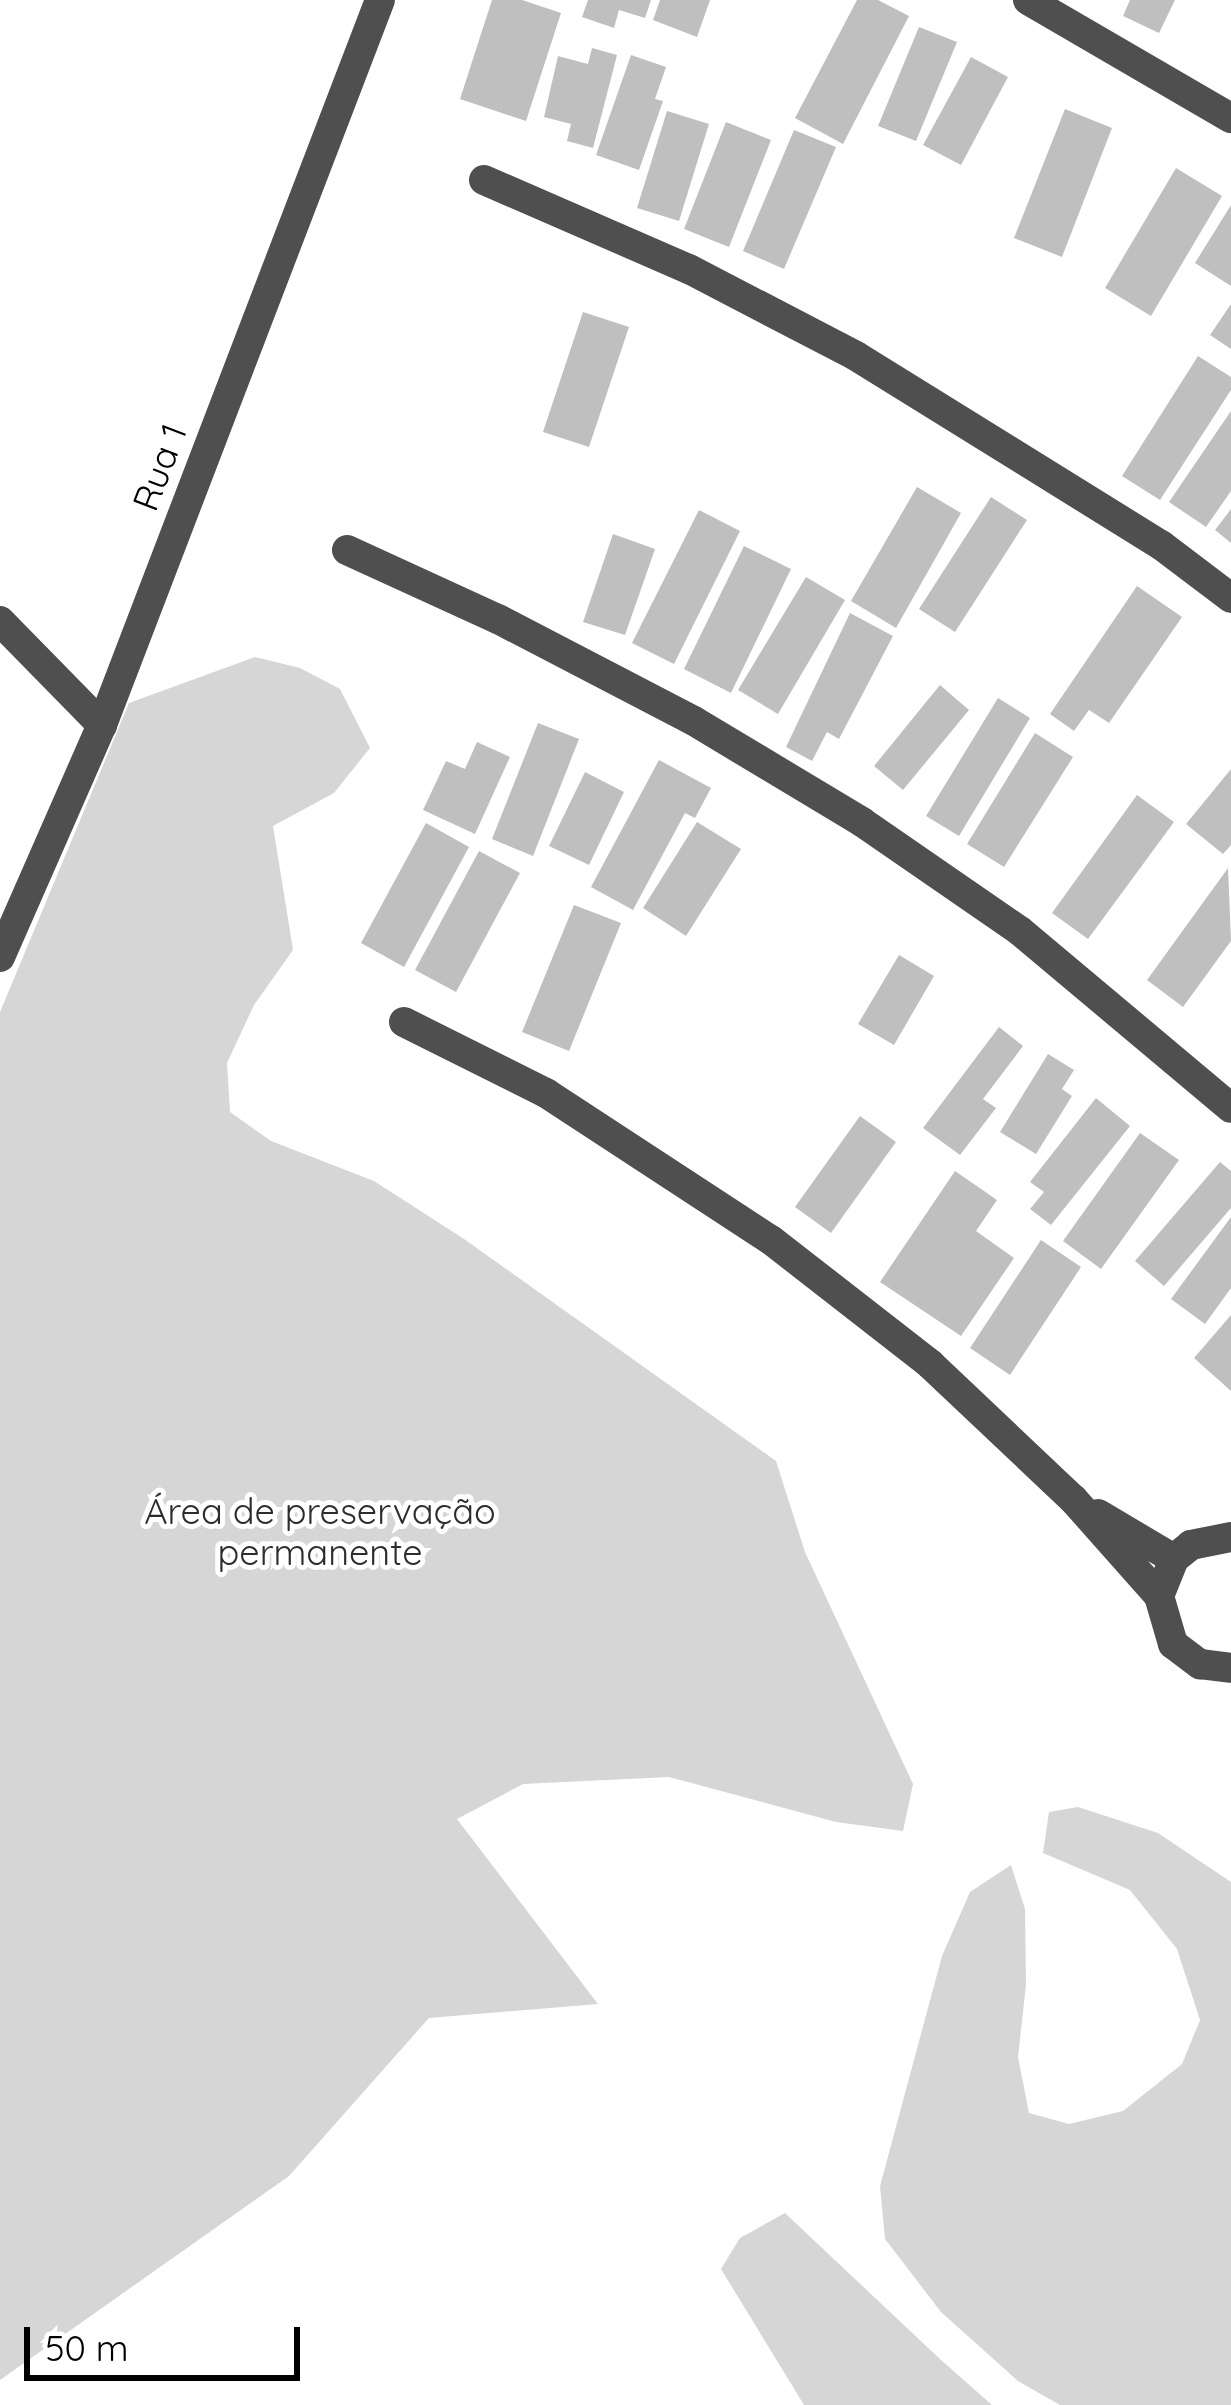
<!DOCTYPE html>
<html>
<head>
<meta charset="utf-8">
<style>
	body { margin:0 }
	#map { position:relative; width:1231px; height:2405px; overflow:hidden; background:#fff; font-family:Quicksand,sans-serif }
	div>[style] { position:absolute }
	.green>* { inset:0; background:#d6d6d6 }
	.building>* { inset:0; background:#bfbfbf }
	.minor>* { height:30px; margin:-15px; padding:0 15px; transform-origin:15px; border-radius:15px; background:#4f4f4f }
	span { translate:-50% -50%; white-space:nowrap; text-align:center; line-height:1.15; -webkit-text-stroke:10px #fff; paint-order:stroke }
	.street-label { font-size:36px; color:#000 }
	.park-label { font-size:36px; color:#2d2d2d }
	.scale { position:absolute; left:24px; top:2327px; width:276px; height:54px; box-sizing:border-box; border:6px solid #000; border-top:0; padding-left:15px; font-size:36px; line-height:42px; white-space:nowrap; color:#000; -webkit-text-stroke:9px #fff; paint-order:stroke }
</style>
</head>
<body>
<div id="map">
	<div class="green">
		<div style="clip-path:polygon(255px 657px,300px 668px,340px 689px,370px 748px,334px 793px,273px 826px,293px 950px,254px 1005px,227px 1063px,230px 1112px,271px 1141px,374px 1181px,464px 1239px,776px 1461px,805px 1552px,913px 1784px,903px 1831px,836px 1822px,669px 1777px,523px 1784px,457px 1819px,598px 2004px,429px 2018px,289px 2176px,0 2380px,0 1012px,129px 703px)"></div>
		<div style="clip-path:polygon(1078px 1807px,1158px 1833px,1231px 1882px,1231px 2405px,1060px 2405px,1018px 2381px,941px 2312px,885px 2239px,880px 2186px,942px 1956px,970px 1892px,1011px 1865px,1025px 1909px,1026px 1985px,1018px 2057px,1029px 2113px,1069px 2124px,1123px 2111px,1182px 2064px,1200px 2020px,1177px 1949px,1130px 1890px,1043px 1853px,1049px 1812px)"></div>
		<div style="clip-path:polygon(785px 2213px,941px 2360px,992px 2405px,804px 2405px,721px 2269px,740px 2238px)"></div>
	</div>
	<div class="building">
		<div style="clip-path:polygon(492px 0,522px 0,561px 13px,526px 121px,460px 99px)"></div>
		<div style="clip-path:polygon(588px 0,651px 0,645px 18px,619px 10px,614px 28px,582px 17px)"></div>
		<div style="clip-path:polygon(660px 0,710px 0,697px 37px,653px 20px)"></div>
		<div style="clip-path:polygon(857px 0,878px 0,909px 16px,843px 144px,795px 118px)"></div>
		<div style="clip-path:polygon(1130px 0,1175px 0,1159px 33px,1123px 16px)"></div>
		<div style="clip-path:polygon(919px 27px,957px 42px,916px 141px,878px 126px)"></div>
		<div style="clip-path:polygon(592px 48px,617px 55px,593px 148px,567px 141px,571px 124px,544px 117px,558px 56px,588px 64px)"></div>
		<div style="clip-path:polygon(631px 55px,666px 67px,655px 99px,663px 101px,639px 170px,596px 155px)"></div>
		<div style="clip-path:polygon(971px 57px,1008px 77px,961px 165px,923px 145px)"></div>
		<div style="clip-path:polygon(1065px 109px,1112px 128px,1062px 257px,1014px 238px)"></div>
		<div style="clip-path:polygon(667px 111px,709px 124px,679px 221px,637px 208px)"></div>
		<div style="clip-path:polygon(726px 122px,771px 140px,729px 247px,684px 229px)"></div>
		<div style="clip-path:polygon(794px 130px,836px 147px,784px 269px,743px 251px)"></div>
		<div style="clip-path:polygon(1176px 168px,1222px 196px,1151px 316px,1105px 288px)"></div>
		<div style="clip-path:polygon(1231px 205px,1231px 286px,1195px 263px)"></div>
		<div style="clip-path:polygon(1231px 304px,1231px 349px,1210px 335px)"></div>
		<div style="clip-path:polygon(583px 312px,629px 327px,589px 447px,543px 432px)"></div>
		<div style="clip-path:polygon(1198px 356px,1231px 377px,1231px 390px,1160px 500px,1122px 476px)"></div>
		<div style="clip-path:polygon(1231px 411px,1231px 491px,1206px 527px,1169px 502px)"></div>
		<div style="clip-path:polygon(917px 487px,961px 513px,896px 628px,851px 601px)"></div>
		<div style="clip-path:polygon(991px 497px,1027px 520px,955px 632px,919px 609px)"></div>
		<div style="clip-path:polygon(1231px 509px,1231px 543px,1215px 530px)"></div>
		<div style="clip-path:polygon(699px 510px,740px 531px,674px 664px,632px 643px)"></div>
		<div style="clip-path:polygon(613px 534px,655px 549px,625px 635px,583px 622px)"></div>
		<div style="clip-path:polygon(744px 546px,791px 569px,731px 693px,684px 669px)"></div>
		<div style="clip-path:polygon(806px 577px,845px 600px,778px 714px,738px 690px)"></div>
		<div style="clip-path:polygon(1137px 586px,1182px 617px,1109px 723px,1089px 710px,1074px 731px,1050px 714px)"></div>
		<div style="clip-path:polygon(850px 613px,893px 636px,839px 739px,827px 732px,812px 761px,786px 747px)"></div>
		<div style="clip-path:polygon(940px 685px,969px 710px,903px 790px,874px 766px)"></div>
		<div style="clip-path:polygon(998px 698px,1030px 718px,959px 836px,926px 816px)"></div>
		<div style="clip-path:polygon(538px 723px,579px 739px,533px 856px,492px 839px)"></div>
		<div style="clip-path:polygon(1035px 733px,1073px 757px,1004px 867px,967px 844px)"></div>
		<div style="clip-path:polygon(477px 742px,510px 757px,475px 834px,423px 810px,446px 761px,465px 769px)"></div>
		<div style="clip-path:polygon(659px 760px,711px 788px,695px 818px,685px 813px,633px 910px,591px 887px)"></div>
		<div style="clip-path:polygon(1231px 769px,1231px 845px,1223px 854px,1186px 824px)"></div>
		<div style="clip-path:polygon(585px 772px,624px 792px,589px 865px,549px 846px)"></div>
		<div style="clip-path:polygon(1137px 795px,1174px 822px,1088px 939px,1052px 913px)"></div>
		<div style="clip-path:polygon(697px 822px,741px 849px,686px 936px,643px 908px)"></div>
		<div style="clip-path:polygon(426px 823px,469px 847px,404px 967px,361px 943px)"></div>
		<div style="clip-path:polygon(479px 851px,520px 873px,456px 992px,415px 970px)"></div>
		<div style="clip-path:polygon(1228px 868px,1231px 941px,1183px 1007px,1147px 980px)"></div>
		<div style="clip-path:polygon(574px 905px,621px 923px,569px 1051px,522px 1032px)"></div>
		<div style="clip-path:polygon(899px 955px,934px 976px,894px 1045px,858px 1024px)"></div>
		<div style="clip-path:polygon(999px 1027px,1023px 1046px,983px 1099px,996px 1108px,960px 1155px,923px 1128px)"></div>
		<div style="clip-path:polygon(1048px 1054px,1074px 1070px,1062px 1089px,1072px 1096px,1036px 1154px,1000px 1132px)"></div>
		<div style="clip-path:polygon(1096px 1098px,1130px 1126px,1051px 1225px,1030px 1209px,1044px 1192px,1030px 1182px)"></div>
		<div style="clip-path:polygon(860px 1116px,896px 1142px,831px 1233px,795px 1207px)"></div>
		<div style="clip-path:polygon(1140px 1133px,1179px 1160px,1101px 1269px,1063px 1241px)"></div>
		<div style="clip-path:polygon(1220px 1162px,1231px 1171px,1231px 1208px,1164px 1286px,1135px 1261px)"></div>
		<div style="clip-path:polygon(955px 1171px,997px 1200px,976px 1231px,1014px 1258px,961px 1336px,880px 1282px)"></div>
		<div style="clip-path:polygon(1231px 1217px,1231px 1288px,1205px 1324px,1171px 1299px)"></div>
		<div style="clip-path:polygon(1041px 1240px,1081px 1267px,1010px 1375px,970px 1348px)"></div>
		<div style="clip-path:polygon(1231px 1315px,1231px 1391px,1194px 1358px)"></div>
	</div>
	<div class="minor">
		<div style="left:1028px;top:0;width:235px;rotate:30.2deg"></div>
		<div style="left:484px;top:180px;width:223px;rotate:23.5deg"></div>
		<div style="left:689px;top:269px;width:188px;rotate:27.5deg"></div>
		<div style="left:856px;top:356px;width:359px;rotate:31.8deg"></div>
		<div style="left:1161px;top:545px;width:88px;rotate:37.1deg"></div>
		<div style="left:347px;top:550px;width:166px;rotate:24.6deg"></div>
		<div style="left:498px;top:619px;width:221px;rotate:27.5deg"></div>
		<div style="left:694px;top:721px;width:196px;rotate:31deg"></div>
		<div style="left:862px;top:822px;width:192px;rotate:34.6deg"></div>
		<div style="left:1020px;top:931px;width:275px;rotate:40deg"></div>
		<div style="left:0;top:621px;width:146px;rotate:45.6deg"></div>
		<div style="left:0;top:957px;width:253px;rotate:-66.3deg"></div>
		<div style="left:102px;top:725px;width:776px;rotate:-69.02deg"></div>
		<div style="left:404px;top:1022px;width:159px;rotate:26.6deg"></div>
		<div style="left:546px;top:1093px;width:269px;rotate:33.2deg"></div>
		<div style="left:771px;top:1240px;width:202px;rotate:37.9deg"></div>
		<div style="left:930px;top:1364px;width:197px;rotate:43.4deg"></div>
		<div style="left:1073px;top:1499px;width:130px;rotate:48.4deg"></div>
		<div style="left:1098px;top:1514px;width:88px;rotate:30.6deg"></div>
		<div style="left:1231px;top:1537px;width:41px;rotate:168.7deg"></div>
		<div style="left:1191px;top:1545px;width:22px;rotate:141deg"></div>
		<div style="left:1174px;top:1559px;width:40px;rotate:112deg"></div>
		<div style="left:1159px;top:1596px;width:50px;rotate:73.7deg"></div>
		<div style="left:1173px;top:1644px;width:34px;rotate:37deg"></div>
		<div style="left:1200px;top:1664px;width:31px;rotate:7deg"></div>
	</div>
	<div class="street-label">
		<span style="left:159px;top:467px;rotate:-69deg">Rua 1</span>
	</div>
	<div class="park-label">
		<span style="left:320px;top:1531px">Área de preservação<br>permanente</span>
	</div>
	<div class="scale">50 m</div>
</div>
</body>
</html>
